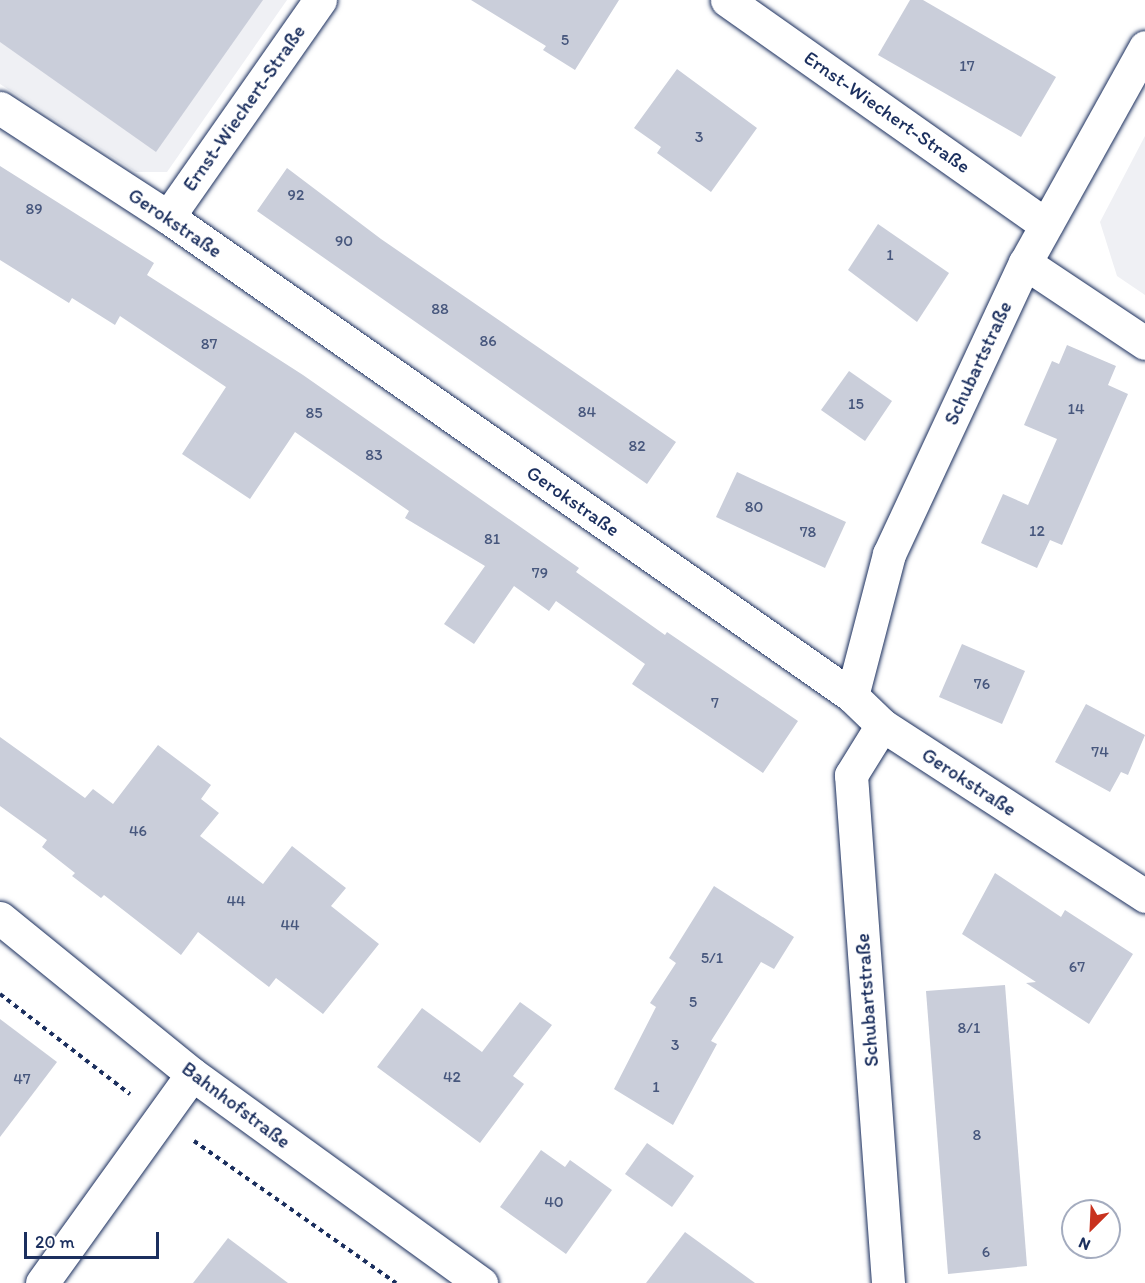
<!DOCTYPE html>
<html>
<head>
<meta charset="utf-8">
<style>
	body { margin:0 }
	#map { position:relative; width:1145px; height:1283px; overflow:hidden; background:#fff; font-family:Itim,sans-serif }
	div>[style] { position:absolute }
	.built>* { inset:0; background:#eff0f4 }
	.building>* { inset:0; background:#caceda }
	.path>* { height:4px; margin-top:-2px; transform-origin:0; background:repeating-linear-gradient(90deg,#1b2f5e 0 4.5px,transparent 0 9px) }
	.roads { filter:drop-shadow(0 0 2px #1b2f5e) drop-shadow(0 0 2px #1b2f5e) }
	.street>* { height:33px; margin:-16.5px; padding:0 16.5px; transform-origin:16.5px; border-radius:16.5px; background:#fff }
	.secondary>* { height:33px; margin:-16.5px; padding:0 16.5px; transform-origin:16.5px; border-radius:16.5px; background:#fff }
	span { translate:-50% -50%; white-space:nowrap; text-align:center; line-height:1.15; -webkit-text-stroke:6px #fff; paint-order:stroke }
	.number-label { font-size:16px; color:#47577d }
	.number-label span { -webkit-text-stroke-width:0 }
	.street-label { font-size:20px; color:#1b2f5e }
	.north { position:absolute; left:1061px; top:1199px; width:60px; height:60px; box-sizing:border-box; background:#fff; border:2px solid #a4acbf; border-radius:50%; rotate:204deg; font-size:16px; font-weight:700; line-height:24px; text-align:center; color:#1b2f5e }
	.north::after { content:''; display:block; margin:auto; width:21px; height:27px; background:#c8321e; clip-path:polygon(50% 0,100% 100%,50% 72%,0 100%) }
	.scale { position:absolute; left:24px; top:1232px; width:135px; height:27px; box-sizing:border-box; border:3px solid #1b2f5e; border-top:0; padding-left:8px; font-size:18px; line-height:21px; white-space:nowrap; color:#1b2f5e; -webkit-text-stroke:4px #fff; paint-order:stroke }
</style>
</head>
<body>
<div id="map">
	<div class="built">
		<div style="clip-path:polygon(0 0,287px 0,167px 172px,136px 172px,0 84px)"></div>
		<div style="clip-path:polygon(1145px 136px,1145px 295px,1117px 276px,1100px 222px)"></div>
	</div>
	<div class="building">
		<div style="clip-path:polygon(0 0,263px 0,156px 152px,0 42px)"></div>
		<div style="clip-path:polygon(471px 0,619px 0,575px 70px,543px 50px,546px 46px)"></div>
		<div style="clip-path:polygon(910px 0,923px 0,1056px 77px,1021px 137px,878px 55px)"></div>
		<div style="clip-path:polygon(677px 69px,757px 128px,711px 192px,657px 153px,661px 147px,634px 128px)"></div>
		<div style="clip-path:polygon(0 166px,154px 263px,147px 275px,303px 375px,579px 568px,576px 572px,665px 635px,667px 632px,798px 721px,763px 773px,632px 684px,645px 664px,556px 601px,549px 611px,514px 586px,474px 644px,444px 624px,485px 566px,405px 518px,409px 511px,295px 432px,250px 499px,182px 454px,226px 387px,120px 316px,115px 325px,72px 298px,69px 303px,0 260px)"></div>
		<div style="clip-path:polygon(287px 168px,381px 239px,676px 442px,647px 484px,257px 211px)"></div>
		<div style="clip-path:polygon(878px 224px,949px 273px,917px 322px,848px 270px)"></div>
		<div style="clip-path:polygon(1067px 345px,1116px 366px,1108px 385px,1128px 394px,1062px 545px,1050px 540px,1037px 568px,981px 543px,1003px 494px,1028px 505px,1057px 439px,1024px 425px,1052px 361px,1059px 364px)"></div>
		<div style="clip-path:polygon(849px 371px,892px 401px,865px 441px,821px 410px)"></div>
		<div style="clip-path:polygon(737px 472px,846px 522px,825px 568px,716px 517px)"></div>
		<div style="clip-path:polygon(962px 644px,1025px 671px,1002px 724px,939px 697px)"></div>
		<div style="clip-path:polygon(1086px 704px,1145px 735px,1128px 775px,1121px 772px,1110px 792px,1055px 762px)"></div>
		<div style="clip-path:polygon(0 737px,85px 798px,93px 789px,113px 804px,158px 745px,211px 785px,201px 799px,219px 813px,200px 836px,263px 884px,292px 846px,346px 888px,331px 906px,379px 944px,323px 1014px,276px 978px,269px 987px,198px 932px,181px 955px,104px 895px,101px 898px,72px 876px,75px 873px,42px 847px,47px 840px,0 806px)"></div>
		<div style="clip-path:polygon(995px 873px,1061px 917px,1065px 910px,1133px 954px,1089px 1024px,1026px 983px,1036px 982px,962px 934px)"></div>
		<div style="clip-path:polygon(714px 886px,794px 937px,774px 969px,761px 962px,711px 1041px,717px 1044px,673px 1125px,614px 1089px,656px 1007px,650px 1003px,676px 963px,669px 958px)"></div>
		<div style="clip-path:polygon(1005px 985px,1027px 1266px,948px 1274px,926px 991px)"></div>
		<div style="clip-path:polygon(520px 1002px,552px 1025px,513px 1076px,524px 1084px,480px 1143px,377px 1067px,422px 1008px,482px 1052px)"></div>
		<div style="clip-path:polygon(0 1019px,57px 1062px,0 1137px)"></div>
		<div style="clip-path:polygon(647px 1143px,694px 1176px,672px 1207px,625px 1174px)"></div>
		<div style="clip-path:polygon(541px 1150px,565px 1167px,570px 1160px,612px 1190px,566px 1254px,500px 1207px)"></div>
		<div style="clip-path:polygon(685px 1232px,755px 1283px,646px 1283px)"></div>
		<div style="clip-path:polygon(228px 1238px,288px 1283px,193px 1283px)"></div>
	</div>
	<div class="path">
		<div style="left:0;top:994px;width:164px;rotate:37.6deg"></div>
		<div style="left:194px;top:1141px;width:247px;rotate:35.1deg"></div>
	</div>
	<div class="roads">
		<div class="street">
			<div style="left:727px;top:0;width:390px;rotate:35.2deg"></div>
			<div style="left:0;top:108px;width:200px;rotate:33deg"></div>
			<div style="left:168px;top:217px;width:835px;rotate:35deg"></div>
			<div style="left:852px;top:696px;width:42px;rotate:44deg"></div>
			<div style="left:882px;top:725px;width:314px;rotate:33deg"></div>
			<div style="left:168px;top:217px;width:265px;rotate:-55deg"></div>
			<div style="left:1025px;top:263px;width:144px;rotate:33.7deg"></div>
			<div style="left:852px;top:696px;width:147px;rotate:-75.4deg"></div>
			<div style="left:889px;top:554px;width:321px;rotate:-65deg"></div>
			<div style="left:1025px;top:263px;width:247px;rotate:-60.9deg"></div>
			<div style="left:882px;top:725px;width:59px;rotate:121.8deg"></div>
			<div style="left:851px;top:775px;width:509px;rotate:85.83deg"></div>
			<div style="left:42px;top:1283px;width:257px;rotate:-54.3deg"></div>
		</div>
		<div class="secondary">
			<div style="left:0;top:918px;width:247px;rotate:39.1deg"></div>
			<div style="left:192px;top:1074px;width:357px;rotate:35.9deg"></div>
		</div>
	</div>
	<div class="number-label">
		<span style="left:565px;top:40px">5</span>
		<span style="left:967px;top:66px">17</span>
		<span style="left:699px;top:137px">3</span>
		<span style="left:296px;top:195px">92</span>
		<span style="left:34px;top:209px">89</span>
		<span style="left:344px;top:241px">90</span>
		<span style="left:890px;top:255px">1</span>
		<span style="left:440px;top:309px">88</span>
		<span style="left:488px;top:341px">86</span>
		<span style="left:209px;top:344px">87</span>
		<span style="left:856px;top:404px">15</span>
		<span style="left:1076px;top:409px">14</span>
		<span style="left:587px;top:412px">84</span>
		<span style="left:314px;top:413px">85</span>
		<span style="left:637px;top:446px">82</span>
		<span style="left:374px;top:455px">83</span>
		<span style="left:754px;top:507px">80</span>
		<span style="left:1037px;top:531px">12</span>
		<span style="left:808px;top:532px">78</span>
		<span style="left:492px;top:539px">81</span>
		<span style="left:540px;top:573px">79</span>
		<span style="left:982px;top:684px">76</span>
		<span style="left:715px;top:703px">7</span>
		<span style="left:1100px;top:752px">74</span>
		<span style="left:138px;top:831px">46</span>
		<span style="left:236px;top:901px">44</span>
		<span style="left:290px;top:925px">44</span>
		<span style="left:712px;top:958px">5/1</span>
		<span style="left:1077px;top:967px">67</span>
		<span style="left:693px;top:1002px">5</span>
		<span style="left:969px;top:1028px">8/1</span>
		<span style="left:675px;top:1045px">3</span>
		<span style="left:452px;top:1077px">42</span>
		<span style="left:22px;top:1079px">47</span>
		<span style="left:656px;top:1087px">1</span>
		<span style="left:977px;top:1135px">8</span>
		<span style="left:554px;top:1202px">40</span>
		<span style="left:986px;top:1252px">6</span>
	</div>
	<div class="street-label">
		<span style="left:244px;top:108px;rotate:-55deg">Ernst-Wiechert-Straße</span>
		<span style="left:887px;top:112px;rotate:35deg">Ernst-Wiechert-Straße</span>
		<span style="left:175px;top:223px;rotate:34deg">Gerokstraße</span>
		<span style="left:978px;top:363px;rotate:-65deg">Schubartstraße</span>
		<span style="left:573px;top:501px;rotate:35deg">Gerokstraße</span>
		<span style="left:969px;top:782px;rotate:33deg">Gerokstraße</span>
		<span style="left:867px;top:1000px;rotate:-94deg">Schubartstraße</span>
		<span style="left:236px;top:1105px;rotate:37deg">Bahnhofstraße</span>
	</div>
	<div class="north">N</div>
	<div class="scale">20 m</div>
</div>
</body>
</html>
